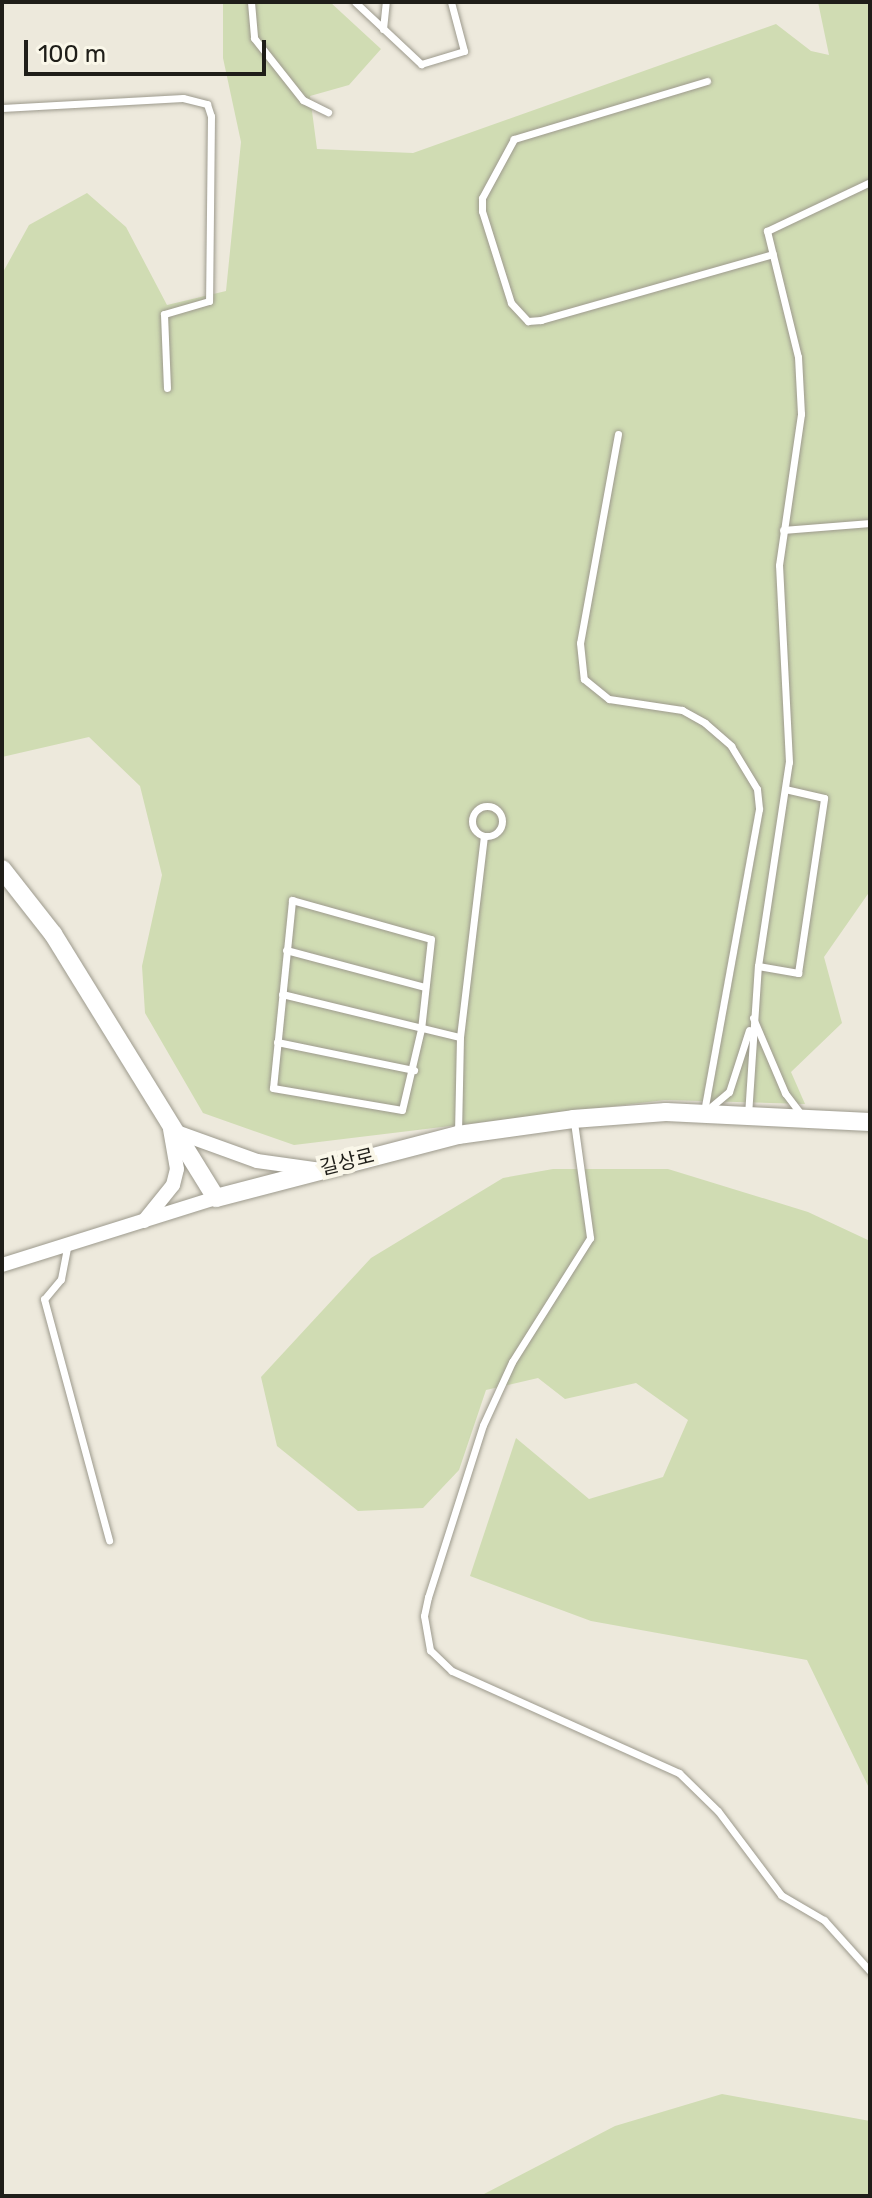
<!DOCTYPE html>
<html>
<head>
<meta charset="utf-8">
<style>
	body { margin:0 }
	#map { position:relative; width:872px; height:2198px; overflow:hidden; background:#ede9dc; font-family:Rubik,"Noto Sans KR",sans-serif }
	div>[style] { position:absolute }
	.green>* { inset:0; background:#d0dcb3 }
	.roads { filter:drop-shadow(0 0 2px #9d9a8d) drop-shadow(0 0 2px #9d9a8d) }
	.service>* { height:7px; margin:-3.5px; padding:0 3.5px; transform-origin:3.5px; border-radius:3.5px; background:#fff }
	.service>.ring { margin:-3.5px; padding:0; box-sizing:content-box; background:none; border:7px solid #fff; border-radius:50% }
	.minor>* { height:14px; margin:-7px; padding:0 7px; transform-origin:7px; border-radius:7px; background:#fff }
	.tertiary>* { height:18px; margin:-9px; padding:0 9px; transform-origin:9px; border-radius:9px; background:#fff }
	span { translate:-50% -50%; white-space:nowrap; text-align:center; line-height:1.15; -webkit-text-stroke:8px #faf7e9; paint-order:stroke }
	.street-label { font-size:20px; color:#1f1e19 }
	.frame { position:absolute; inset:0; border:4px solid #1f1e19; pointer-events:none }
	.scale { position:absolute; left:24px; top:40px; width:242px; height:36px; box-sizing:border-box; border:4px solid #1f1e19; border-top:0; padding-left:10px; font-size:24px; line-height:28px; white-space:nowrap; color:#1f1e19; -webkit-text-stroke:6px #faf7e9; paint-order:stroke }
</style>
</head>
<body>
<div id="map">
	<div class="green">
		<div style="clip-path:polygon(223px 2px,330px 2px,381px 49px,349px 85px,310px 96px,317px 149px,413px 153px,776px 24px,811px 51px,829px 55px,818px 2px,870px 2px,870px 891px,824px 957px,842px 1023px,791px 1072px,805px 1104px,665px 1100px,294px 1145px,203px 1113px,145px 1013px,142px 966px,162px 875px,140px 786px,89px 737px,2px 757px,2px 274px,29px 225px,87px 193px,126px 227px,167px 305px,226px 291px,241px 142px,223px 58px)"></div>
		<div style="clip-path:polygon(553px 1169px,668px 1169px,808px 1212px,870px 1241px,870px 1790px,807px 1660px,591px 1621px,470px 1576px,516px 1438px,589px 1499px,663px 1477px,688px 1420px,636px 1383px,565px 1399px,538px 1378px,486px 1390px,459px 1470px,423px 1508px,358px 1511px,277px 1446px,261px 1377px,371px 1258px,503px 1178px)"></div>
		<div style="clip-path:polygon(722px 2094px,870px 2121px,870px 2196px,464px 2196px,484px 2194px,615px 2126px)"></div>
	</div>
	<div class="roads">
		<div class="service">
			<div style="left:251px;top:2px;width:36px;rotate:85deg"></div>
			<div style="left:254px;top:38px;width:79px;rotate:51.7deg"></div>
			<div style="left:303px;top:100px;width:28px;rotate:26deg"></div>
			<div style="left:355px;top:2px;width:91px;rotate:43.2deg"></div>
			<div style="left:421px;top:64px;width:45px;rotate:-16.8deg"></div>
			<div style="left:464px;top:51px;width:51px;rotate:-104.9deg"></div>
			<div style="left:383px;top:29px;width:27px;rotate:-84deg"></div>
			<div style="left:707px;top:81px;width:202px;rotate:163.3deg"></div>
			<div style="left:514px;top:139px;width:67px;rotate:118.5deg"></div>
			<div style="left:482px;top:198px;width:13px;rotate:90deg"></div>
			<div style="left:482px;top:211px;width:96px;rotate:72.5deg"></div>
			<div style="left:511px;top:303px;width:25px;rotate:47deg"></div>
			<div style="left:528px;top:321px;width:13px;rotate:-4deg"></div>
			<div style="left:541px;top:320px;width:241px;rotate:-15.9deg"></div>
			<div style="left:2px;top:108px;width:181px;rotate:-3.2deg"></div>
			<div style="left:183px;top:98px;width:25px;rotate:14deg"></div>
			<div style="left:207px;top:104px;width:13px;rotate:72deg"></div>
			<div style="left:211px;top:116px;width:185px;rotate:90.6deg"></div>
			<div style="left:209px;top:301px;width:47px;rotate:163.9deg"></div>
			<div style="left:164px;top:314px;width:74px;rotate:87.7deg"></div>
			<div style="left:618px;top:434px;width:212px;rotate:100.3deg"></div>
			<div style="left:580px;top:643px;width:36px;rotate:84deg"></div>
			<div style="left:584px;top:679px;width:32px;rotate:39deg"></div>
			<div style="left:609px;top:699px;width:74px;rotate:8.6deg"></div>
			<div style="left:682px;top:710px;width:26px;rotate:29deg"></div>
			<div style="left:705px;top:723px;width:35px;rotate:41deg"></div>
			<div style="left:731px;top:746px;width:50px;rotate:58.8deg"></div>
			<div style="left:757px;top:789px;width:20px;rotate:84deg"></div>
			<div style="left:759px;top:809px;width:309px;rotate:100.3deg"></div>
			<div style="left:783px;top:530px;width:87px;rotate:-4.6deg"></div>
			<div class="ring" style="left:472px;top:806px;width:23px;height:23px"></div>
			<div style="left:292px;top:900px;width:144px;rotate:15.7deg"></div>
			<div style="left:431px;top:939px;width:91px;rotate:96.3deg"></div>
			<div style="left:421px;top:1029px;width:83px;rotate:103.2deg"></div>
			<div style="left:402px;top:1110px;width:131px;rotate:-170.3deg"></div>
			<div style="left:273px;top:1088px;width:189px;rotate:-84.2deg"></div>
			<div style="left:286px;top:950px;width:144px;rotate:14.9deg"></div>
			<div style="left:758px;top:966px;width:41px;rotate:9.9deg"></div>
			<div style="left:798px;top:973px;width:177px;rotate:-81.5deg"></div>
			<div style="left:824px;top:798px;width:39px;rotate:-167deg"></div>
			<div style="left:282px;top:994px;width:183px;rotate:13.6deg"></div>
			<div style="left:753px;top:1018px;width:82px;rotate:66.9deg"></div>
			<div style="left:785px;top:1093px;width:25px;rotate:53deg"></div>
			<div style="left:277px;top:1042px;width:140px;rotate:11.6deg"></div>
			<div style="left:706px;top:1111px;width:30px;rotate:-40deg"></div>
			<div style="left:729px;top:1092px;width:65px;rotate:-72.1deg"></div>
			<div style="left:748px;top:1115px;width:149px;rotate:-86.2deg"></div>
			<div style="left:758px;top:966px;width:206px;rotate:-81.4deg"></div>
			<div style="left:789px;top:762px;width:197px;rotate:-92.9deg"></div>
			<div style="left:779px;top:565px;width:153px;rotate:-81.7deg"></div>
			<div style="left:801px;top:414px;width:57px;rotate:-93deg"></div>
			<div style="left:798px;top:357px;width:130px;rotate:-103.8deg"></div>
			<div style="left:767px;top:231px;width:114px;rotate:-25.4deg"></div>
			<div style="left:574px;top:1122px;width:117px;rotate:82.1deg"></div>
			<div style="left:590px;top:1238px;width:146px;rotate:122.2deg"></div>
			<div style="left:512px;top:1362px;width:69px;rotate:114.7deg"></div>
			<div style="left:483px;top:1425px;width:181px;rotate:107.7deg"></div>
			<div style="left:428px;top:1597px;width:19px;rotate:102deg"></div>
			<div style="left:424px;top:1616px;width:35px;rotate:80deg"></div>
			<div style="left:430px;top:1650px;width:30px;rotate:44deg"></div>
			<div style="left:452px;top:1671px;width:249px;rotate:24.2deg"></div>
			<div style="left:679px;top:1773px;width:54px;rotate:44.3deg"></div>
			<div style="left:718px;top:1811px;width:105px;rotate:53.1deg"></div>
			<div style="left:781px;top:1895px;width:50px;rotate:30.2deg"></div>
			<div style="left:824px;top:1920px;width:69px;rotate:48deg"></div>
			<div style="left:458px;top:1133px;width:96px;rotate:-88.8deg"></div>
			<div style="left:460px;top:1037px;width:202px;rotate:-83.2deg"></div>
			<div style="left:67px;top:1248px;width:32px;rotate:101deg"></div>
			<div style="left:61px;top:1279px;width:26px;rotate:130deg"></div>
			<div style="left:44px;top:1299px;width:250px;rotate:74.9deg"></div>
		</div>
		<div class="minor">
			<div style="left:174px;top:1131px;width:88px;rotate:19.9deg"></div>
			<div style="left:257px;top:1161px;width:59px;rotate:7.9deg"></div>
			<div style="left:144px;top:1221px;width:46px;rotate:-51.1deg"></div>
			<div style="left:173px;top:1185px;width:16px;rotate:-76deg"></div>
			<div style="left:177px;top:1169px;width:40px;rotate:-100deg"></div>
			<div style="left:2px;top:1265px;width:224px;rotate:-17.4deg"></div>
		</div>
		<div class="tertiary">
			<div style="left:2px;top:869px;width:83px;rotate:51.9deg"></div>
			<div style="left:53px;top:934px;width:310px;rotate:58.3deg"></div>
			<div style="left:216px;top:1198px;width:250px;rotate:-14.6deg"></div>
			<div style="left:458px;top:1135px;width:116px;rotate:-7.9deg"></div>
			<div style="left:573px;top:1119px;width:93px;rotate:-4.3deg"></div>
			<div style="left:666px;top:1112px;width:204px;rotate:2.8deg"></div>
		</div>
	</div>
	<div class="street-label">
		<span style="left:347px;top:1162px;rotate:-14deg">길상로</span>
	</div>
	<div class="frame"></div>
	<div class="scale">100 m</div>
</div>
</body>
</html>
